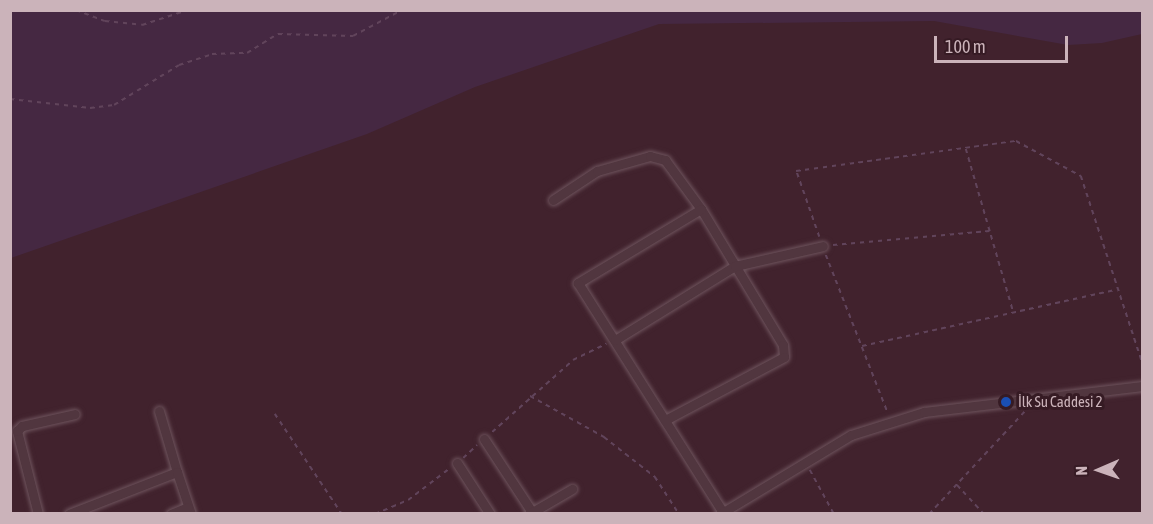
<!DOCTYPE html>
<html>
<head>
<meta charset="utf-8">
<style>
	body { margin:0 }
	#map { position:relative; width:1153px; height:524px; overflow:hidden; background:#41222d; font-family:"Asap Condensed",sans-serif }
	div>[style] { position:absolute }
	.green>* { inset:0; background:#452842 }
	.path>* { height:1.5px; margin-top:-0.75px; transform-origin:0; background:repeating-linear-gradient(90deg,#61445b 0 4.5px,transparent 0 9px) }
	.roads { filter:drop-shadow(0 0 2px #6e545d) drop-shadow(0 0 2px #6e545d) }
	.minor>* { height:9px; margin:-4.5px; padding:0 4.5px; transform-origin:4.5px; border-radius:4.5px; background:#51363f }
	.dots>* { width:16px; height:16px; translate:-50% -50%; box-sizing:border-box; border:3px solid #361b24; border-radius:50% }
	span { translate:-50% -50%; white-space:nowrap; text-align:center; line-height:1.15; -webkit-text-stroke:6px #361b24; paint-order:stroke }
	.poi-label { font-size:15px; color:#cbb3ba }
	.left { translate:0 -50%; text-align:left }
	.frame { position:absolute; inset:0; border:12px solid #cbb3ba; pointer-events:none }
	.north { position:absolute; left:1069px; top:440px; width:60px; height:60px; -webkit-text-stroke:4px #361b24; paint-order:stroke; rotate:268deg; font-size:16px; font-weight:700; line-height:24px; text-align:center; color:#cbb3ba }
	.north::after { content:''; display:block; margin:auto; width:21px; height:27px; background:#cbb3ba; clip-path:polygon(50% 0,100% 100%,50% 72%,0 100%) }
	.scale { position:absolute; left:934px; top:36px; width:134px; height:27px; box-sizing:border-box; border:3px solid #cbb3ba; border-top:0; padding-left:8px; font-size:18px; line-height:21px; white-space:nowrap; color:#cbb3ba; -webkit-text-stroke:4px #361b24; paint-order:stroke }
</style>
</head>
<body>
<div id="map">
	<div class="green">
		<div style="clip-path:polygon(11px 10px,1142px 10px,1142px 34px,1102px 43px,1068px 45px,934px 21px,659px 24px,475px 87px,367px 134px,11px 258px)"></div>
	</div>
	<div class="path">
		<div style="left:76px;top:10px;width:31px;rotate:21deg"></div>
		<div style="left:105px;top:21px;width:37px;rotate:6deg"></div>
		<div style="left:142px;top:25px;width:48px;rotate:-18.1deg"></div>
		<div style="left:10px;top:99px;width:81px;rotate:6.4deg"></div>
		<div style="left:90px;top:108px;width:24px;rotate:-7deg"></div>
		<div style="left:114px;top:105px;width:76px;rotate:-31.6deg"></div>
		<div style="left:179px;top:65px;width:35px;rotate:-18deg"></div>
		<div style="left:212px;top:54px;width:35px;rotate:-2deg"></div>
		<div style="left:247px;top:53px;width:36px;rotate:-32deg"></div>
		<div style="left:278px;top:34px;width:75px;rotate:1.5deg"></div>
		<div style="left:353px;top:36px;width:55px;rotate:-28deg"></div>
		<div style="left:966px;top:149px;width:169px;rotate:73.8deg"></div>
		<div style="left:819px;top:237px;width:70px;rotate:-109.2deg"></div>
		<div style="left:796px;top:171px;width:222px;rotate:-7.8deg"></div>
		<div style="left:1016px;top:141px;width:74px;rotate:28.3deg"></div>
		<div style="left:1081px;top:176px;width:195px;rotate:71.8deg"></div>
		<div style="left:833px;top:245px;width:157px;rotate:-5.1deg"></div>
		<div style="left:826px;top:255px;width:170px;rotate:68.6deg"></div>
		<div style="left:862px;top:346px;width:259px;rotate:-12.5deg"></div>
		<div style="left:530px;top:396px;width:85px;rotate:29deg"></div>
		<div style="left:604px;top:437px;width:65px;rotate:38.1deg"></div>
		<div style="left:655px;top:477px;width:44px;rotate:57deg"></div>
		<div style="left:275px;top:414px;width:120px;rotate:56.2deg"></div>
		<div style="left:492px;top:432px;width:108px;rotate:-41.6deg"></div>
		<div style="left:573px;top:360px;width:37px;rotate:-26deg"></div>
		<div style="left:463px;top:458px;width:19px;rotate:-43deg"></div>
		<div style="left:810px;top:470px;width:50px;rotate:61.4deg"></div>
		<div style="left:957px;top:485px;width:40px;rotate:47deg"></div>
		<div style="left:375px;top:514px;width:36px;rotate:-23deg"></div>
		<div style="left:408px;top:500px;width:53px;rotate:-37.3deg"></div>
		<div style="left:929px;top:514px;width:144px;rotate:-47deg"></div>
	</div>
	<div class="roads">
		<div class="minor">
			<div style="left:553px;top:200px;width:53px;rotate:-33.4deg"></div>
			<div style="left:597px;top:171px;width:55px;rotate:-15.8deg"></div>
			<div style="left:650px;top:156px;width:16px;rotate:15deg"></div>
			<div style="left:665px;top:160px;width:61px;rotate:53.7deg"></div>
			<div style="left:701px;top:209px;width:159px;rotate:58.9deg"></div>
			<div style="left:783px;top:345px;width:12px;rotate:85deg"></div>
			<div style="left:784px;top:357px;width:135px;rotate:152.1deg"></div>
			<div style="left:701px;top:209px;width:144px;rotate:149deg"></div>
			<div style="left:578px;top:283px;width:271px;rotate:57.7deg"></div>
			<div style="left:615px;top:340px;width:141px;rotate:-31.7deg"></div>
			<div style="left:735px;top:266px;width:90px;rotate:-12.8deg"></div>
			<div style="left:159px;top:411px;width:64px;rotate:73.6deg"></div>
			<div style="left:484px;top:439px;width:87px;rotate:56.7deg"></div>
			<div style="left:457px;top:463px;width:61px;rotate:57.1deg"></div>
			<div style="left:38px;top:514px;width:86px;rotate:-104.2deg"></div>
			<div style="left:17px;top:431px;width:7px;rotate:-45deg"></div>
			<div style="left:22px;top:426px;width:54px;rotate:-12.8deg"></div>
			<div style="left:69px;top:514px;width:116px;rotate:-21.3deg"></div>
			<div style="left:177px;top:472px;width:44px;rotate:71.6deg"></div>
			<div style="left:171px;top:514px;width:18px;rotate:-22deg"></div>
			<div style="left:529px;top:514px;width:50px;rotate:-30.2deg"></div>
			<div style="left:720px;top:514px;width:153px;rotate:-31.1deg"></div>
			<div style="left:851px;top:435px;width:77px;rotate:-17.5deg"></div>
			<div style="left:924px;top:412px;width:220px;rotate:-6.8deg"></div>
		</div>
	</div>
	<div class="dots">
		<div style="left:1006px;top:402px;background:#1a4fb4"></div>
	</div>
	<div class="poi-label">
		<span class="left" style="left:1018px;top:402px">İlk Su Caddesi 2</span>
	</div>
	<div class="frame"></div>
	<div class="north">N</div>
	<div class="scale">100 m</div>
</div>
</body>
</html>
